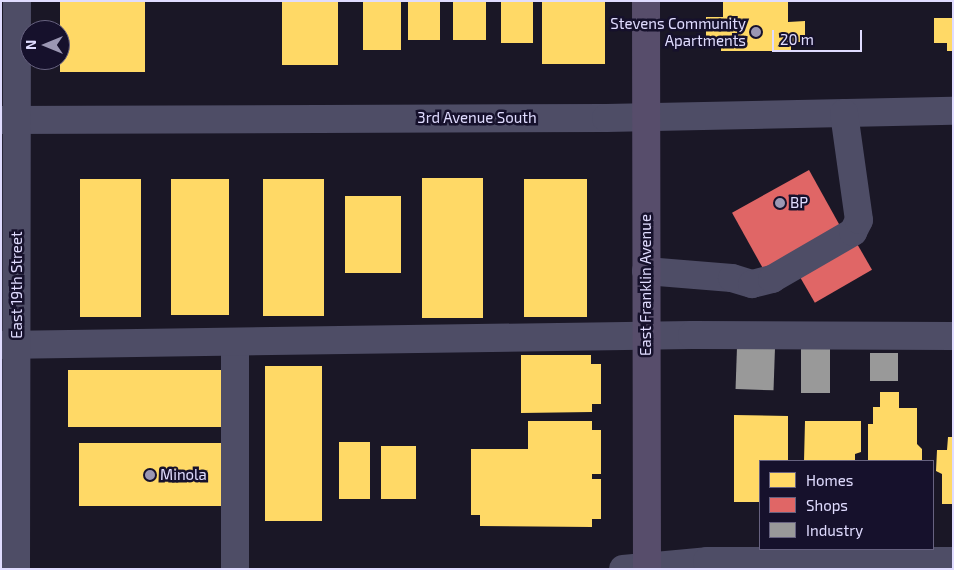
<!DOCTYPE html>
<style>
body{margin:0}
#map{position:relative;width:954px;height:570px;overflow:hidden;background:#1a1726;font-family:"Exo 2",sans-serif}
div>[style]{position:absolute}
.homes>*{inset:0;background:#ffd966;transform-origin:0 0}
.shops>*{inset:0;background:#e06666;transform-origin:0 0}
.industry>*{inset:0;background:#999;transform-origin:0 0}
.minor>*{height:28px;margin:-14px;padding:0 14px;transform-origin:14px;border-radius:14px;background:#4e4d66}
.major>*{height:28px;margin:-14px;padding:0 14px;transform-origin:14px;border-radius:14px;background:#574d6b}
.dots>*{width:14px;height:14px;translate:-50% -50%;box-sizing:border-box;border:2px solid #16112c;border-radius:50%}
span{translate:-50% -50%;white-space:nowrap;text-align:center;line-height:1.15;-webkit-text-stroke:5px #16112c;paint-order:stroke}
.poi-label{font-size:15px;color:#e0dcff}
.right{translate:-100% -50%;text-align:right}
.left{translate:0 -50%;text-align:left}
.street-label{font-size:15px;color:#e0dcff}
.frame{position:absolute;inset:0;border:2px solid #e0dcff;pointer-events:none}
.legend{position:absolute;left:759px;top:460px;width:175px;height:90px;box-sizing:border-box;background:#16112c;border:1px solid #676280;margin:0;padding:6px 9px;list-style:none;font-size:15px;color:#e0dcff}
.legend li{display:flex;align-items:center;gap:10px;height:25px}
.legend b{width:25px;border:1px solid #676280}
.north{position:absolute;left:20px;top:20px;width:50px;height:50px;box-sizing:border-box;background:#16112c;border:1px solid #676280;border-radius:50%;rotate:270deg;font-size:14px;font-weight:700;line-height:20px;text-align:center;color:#e0dcff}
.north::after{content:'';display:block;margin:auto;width:18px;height:22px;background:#9b97b3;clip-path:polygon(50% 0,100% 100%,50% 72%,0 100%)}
.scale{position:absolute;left:772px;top:30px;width:90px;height:22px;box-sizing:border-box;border:2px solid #e0dcff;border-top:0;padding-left:6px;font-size:15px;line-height:18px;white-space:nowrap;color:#e0dcff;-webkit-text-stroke:4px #16112c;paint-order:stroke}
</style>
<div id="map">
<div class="homes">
<i style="left:60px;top:1px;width:85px;height:71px"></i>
<i style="left:282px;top:1px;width:56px;height:64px"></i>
<i style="left:363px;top:1px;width:38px;height:49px"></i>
<i style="left:408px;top:1px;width:32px;height:39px"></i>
<i style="left:453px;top:1px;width:33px;height:39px"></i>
<i style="left:501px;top:1px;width:32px;height:42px"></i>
<i style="left:542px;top:1px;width:63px;height:63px"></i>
<i style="clip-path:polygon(723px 1px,788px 1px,788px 22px,805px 21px,805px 42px,791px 42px,791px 51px,721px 51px,721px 43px,706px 44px,706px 17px,723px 17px)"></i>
<i style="clip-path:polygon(934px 18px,953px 18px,953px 51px,947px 51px,947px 43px,934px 43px)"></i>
<i style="left:422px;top:178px;width:61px;height:140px"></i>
<i style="left:80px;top:179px;width:61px;height:138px"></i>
<i style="left:171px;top:179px;width:58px;height:136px"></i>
<i style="left:263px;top:179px;width:61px;height:137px"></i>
<i style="left:524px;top:179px;width:63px;height:138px"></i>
<i style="left:345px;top:196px;width:56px;height:77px"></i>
<i style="clip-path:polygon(521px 355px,591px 355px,591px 364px,601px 364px,601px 404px,592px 404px,592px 412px,521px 413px)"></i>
<i style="left:265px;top:366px;width:57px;height:155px"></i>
<i style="left:68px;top:370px;width:154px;height:57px"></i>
<i style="clip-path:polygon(880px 392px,899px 392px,899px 408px,917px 408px,917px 444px,922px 449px,922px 461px,868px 461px,868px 424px,873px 424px,873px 407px,880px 407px)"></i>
<i style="clip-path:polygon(734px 415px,788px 416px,788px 461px,760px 461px,760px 502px,734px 502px)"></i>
<i style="clip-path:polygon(528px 421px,592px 421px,592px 430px,601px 430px,601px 474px,592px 474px,592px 479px,601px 479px,601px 519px,592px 519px,592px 527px,480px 526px,480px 515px,471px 515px,471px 449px,528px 449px)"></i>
<i style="clip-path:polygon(805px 421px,861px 421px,861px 452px,855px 454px,855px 461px,804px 461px)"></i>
<i style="clip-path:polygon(948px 437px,953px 437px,953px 504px,942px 504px,942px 474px,936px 471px,937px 450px,947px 450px)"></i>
<i style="left:339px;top:442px;width:31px;height:57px"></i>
<i style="left:79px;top:443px;width:142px;height:63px"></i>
<i style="left:381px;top:446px;width:35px;height:53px"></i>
</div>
<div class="shops">
<i style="left:809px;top:170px;width:71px;height:88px;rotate:61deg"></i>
<i style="left:856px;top:242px;width:32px;height:66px;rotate:60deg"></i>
</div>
<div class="industry">
<i style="left:737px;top:347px;width:38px;height:42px;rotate:2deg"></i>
<i style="left:801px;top:349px;width:29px;height:44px"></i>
<i style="left:870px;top:353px;width:28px;height:28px"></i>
</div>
<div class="minor">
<i style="left:1px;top:120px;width:605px;rotate:-0.19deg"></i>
<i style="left:606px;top:118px;width:347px;rotate:-1.2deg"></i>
<i style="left:646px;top:271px;width:86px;rotate:4.7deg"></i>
<i style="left:732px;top:278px;width:21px;rotate:17deg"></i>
<i style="left:752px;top:284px;width:21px;rotate:-14deg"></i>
<i style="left:772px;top:279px;width:94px;rotate:-30.1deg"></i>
<i style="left:853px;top:232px;width:13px;rotate:-63deg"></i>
<i style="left:859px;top:220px;width:108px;rotate:-98deg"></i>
<i style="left:235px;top:343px;width:226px;rotate:90deg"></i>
<i style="left:1px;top:345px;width:691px;rotate:-0.83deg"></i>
<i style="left:692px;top:335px;width:261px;rotate:0.2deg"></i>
<i style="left:16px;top:569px;width:568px;rotate:-89.9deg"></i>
<i style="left:623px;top:569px;width:84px;rotate:-5.4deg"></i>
<i style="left:707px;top:561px;width:246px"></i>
</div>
<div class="major">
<i style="left:646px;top:1px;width:568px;rotate:89.9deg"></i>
</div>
<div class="dots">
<i style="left:756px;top:32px;background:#9b97b3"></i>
<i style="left:780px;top:203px;background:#9b97b3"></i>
<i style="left:150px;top:475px;background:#9b97b3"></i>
</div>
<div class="poi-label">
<span class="right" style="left:746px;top:32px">Stevens Community<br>Apartments</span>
<span class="left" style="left:790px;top:203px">BP</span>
<span class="left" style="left:160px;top:475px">Minola</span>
</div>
<div class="street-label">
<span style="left:477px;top:118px">3rd Avenue South</span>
<span style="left:17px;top:285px;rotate:-90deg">East 19th Street</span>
<span style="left:646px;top:285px;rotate:-90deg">East Franklin Avenue</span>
</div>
<div class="frame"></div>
<ul class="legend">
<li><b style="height:14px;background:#ffd966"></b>Homes</li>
<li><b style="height:14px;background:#e06666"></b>Shops</li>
<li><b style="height:14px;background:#999"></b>Industry</li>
</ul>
<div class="north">N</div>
<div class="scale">20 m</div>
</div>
